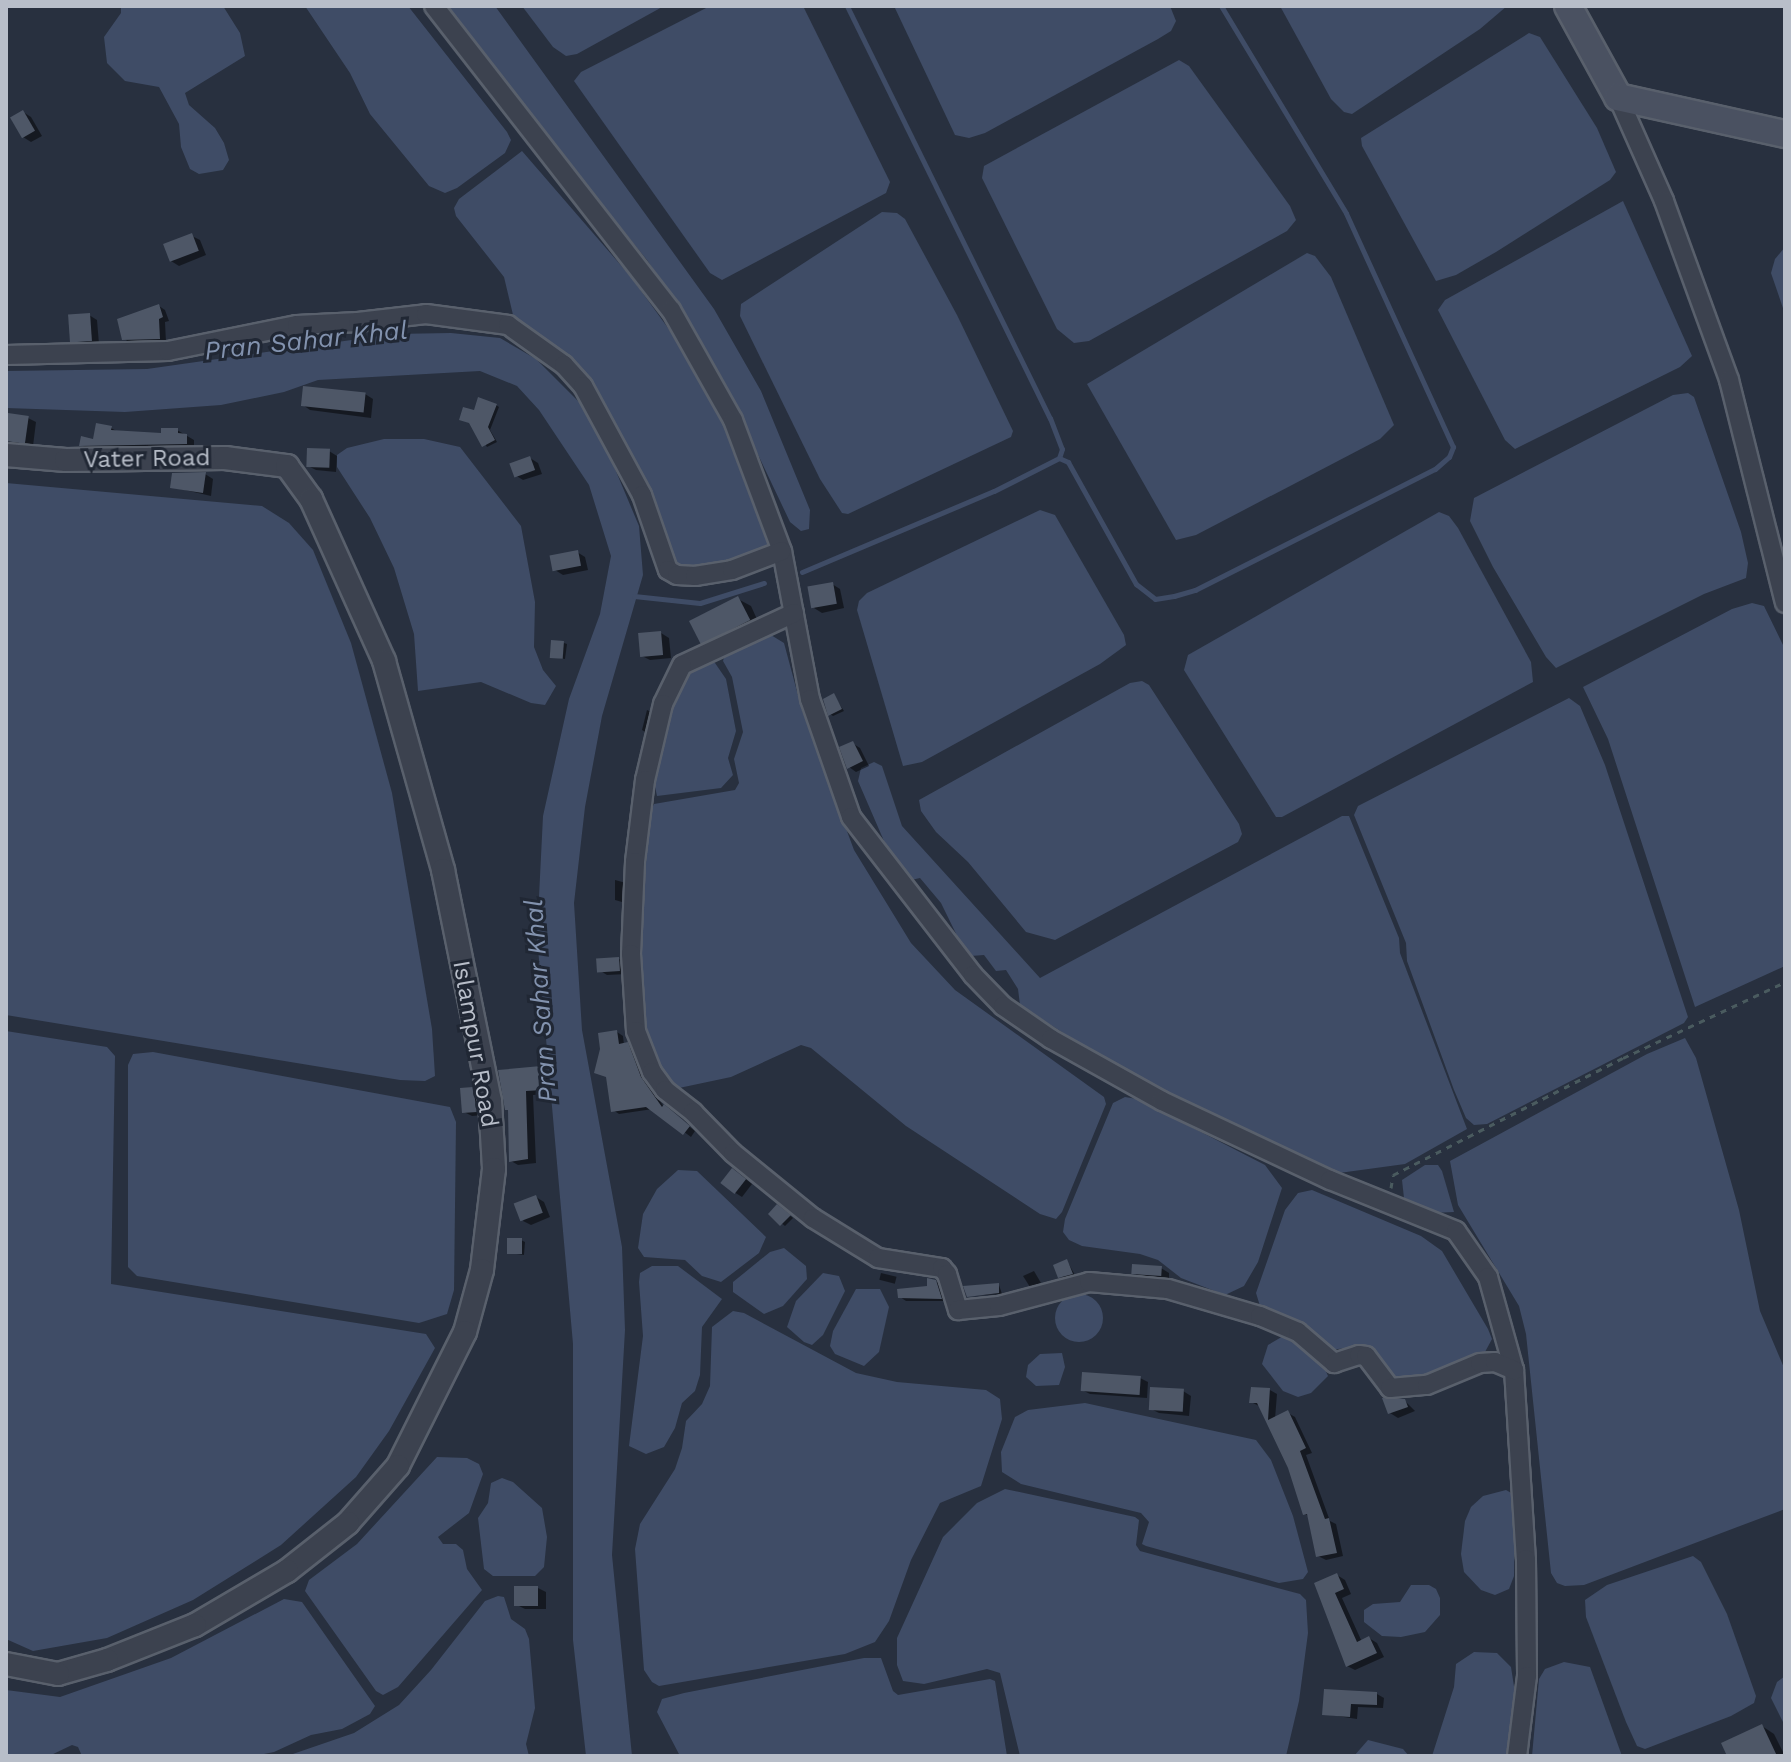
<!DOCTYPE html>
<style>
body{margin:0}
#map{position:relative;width:1791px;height:1762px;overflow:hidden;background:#28303f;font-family:"Work Sans",sans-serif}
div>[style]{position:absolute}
.water>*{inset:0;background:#3f4c66}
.round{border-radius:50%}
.shadow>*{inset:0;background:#0007;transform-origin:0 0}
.stream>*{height:5px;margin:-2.5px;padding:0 2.5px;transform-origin:2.5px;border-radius:2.5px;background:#3f4c66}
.building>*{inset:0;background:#4e5767;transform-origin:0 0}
.path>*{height:3px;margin-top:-1.5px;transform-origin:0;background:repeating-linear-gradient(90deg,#4a5b5f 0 6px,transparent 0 12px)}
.roads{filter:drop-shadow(2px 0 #59606c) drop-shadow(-2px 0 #59606c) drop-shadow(0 2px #59606c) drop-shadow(0 -2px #59606c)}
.minor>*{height:18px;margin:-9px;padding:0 9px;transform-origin:9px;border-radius:9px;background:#3c424f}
.tertiary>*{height:22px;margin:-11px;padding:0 11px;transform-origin:11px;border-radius:11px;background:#3c424f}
.secondary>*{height:26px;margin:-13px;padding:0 13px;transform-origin:13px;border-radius:13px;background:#4a5161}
span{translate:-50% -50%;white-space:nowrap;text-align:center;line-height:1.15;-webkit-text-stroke:6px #202734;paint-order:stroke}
.street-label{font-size:24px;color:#b8bec9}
.water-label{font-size:26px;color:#8292ae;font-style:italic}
.frame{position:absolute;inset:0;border:8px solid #b8bec9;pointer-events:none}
</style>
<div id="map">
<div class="water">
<i style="clip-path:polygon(121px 6px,223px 6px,240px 33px,245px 56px,185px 93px,189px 105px,215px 128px,224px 143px,229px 160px,223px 170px,199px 174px,190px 169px,181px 147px,179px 124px,159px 87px,125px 81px,107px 63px,104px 37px,121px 13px)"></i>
<i style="clip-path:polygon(305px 6px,408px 6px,507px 132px,511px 140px,505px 153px,457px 188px,445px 193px,429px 186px,370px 114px,350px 73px)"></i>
<i style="clip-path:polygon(440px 6px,495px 6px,714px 309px,761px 391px,810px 510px,809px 529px,801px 531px,790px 522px,726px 387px,684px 314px,647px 260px)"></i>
<i style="clip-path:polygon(522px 6px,664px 6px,577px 54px,566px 56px,553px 47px)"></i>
<i style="clip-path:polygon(710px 6px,803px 6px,890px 182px,886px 193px,722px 280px,710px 273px,574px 81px,581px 72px)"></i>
<i style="clip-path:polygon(894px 6px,1170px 6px,1176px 21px,1171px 31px,1158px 39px,985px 133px,969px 138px,955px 135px)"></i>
<i style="clip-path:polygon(1280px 6px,1507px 6px,1480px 29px,1352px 114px,1344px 112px,1331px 99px)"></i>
<i style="clip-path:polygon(1529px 33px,1540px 37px,1597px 128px,1616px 172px,1610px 180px,1496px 252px,1456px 275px,1436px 281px,1362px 146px,1361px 138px)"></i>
<i style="clip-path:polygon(1179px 60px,1189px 66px,1290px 206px,1296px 220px,1287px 231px,1089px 341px,1074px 343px,1057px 329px,982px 178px,984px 166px)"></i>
<i style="clip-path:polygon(522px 151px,631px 277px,697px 368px,752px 485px,770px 545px,761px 552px,720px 568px,674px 568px,593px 391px,561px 351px,514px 319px,504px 277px,456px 216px,454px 208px,459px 199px)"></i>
<i style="clip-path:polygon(1623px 201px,1692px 356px,1680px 367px,1515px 449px,1505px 440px,1438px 310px,1445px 300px)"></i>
<i style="clip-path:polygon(882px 212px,897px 213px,905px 219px,957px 315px,1013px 431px,1011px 437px,848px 514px,842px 513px,820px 479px,740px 316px,741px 304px)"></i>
<i style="clip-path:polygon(1785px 247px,1785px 314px,1771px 273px,1775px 259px)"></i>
<i style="clip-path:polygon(1307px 253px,1315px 256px,1331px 277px,1394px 425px,1380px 439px,1196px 535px,1176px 540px,1087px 384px)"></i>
<i style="clip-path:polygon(451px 333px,500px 338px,536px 359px,580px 403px,610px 457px,639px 526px,643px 575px,602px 716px,585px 807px,574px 903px,582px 1030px,622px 1247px,625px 1330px,612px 1555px,632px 1756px,586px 1756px,573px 1640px,573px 1344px,537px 937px,543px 816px,569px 699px,600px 614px,611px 556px,589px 485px,539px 410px,517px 386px,480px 371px,318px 380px,284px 392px,221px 405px,125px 412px,6px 408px,6px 371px,147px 369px,394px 334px)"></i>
<i style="clip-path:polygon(1688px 393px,1694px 397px,1741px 532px,1748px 563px,1746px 578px,1704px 594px,1556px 668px,1546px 657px,1493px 567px,1470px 521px,1474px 498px,1673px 395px)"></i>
<i style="clip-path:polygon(384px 439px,424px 439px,460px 447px,521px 526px,535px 602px,534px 647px,543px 670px,556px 686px,545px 705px,531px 703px,481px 682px,418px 691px,414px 634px,394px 568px,370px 518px,337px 467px,337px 455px,347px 448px)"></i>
<i style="clip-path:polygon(6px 483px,262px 506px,289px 523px,313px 550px,351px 643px,392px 793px,432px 1029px,435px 1076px,425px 1081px,400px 1080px,6px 1015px)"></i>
<i style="clip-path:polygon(1040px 510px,1055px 515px,1124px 635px,1126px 645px,1100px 664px,922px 762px,903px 766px,857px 610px,859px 601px,867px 593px)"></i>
<i style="clip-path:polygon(1439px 512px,1449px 516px,1458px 528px,1531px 662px,1533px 682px,1282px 817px,1276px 817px,1184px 670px,1188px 655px)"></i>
<i style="clip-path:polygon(1752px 603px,1764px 606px,1785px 649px,1785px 966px,1695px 1007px,1608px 739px,1583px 687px,1732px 609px)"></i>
<i style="clip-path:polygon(766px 632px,784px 643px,802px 710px,854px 850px,911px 943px,955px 990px,1104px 1097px,1106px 1104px,1062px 1212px,1056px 1219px,1040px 1214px,906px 1126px,811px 1048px,801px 1045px,731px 1077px,679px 1088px,670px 1084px,651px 1054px,639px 979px,649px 814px,654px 804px,735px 790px,739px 783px,734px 759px,743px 732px,732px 677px,723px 661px,725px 654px)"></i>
<i style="clip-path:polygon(706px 661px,715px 663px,726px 679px,736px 731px,728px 758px,733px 775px,721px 788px,657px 796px,654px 782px,670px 701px,682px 678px,694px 666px)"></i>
<i style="clip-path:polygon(1142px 681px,1149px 685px,1239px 824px,1242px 834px,1238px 842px,1055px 940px,1026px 932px,968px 862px,936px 832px,921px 811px,919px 800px,1130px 683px)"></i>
<i style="clip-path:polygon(1569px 698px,1580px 706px,1605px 765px,1688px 1017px,1684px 1023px,1487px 1124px,1474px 1125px,1466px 1118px,1454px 1090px,1407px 961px,1406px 943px,1354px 815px,1358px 806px)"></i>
<i style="clip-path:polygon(874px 762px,882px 766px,902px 826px,1040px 978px,1342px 816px,1349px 816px,1399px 938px,1400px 953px,1467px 1129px,1405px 1164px,1339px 1173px,1254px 1137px,1099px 1056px,1020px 1005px,1018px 989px,1006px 970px,996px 971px,984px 955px,971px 956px,965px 952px,941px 903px,920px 878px,911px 880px,884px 841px,858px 781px,861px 768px)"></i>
<i style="clip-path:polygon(6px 1031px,107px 1047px,115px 1056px,111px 1284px,426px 1334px,435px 1348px,389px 1431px,356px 1477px,281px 1545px,193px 1600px,107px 1638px,33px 1651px,6px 1639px)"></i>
<i style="clip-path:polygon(1685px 1038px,1696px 1058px,1739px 1210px,1760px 1311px,1785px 1370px,1785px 1509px,1584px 1585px,1565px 1586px,1557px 1583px,1551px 1573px,1526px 1334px,1519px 1306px,1458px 1205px,1450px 1161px,1647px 1054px)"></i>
<i style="clip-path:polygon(153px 1052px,450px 1107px,456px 1122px,454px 1290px,447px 1314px,419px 1323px,137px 1276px,128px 1267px,128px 1065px,133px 1054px)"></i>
<i style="clip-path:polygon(1125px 1097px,1137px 1099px,1265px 1165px,1282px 1188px,1258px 1262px,1244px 1286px,1225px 1295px,1181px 1278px,1158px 1260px,1140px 1254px,1082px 1246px,1069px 1240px,1063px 1232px,1065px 1219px,1113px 1103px)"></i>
<i style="clip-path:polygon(1425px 1165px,1438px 1165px,1442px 1171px,1454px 1212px,1432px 1213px,1409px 1205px,1404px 1198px,1402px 1180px)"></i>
<i style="clip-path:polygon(678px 1170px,697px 1171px,766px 1237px,759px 1253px,721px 1282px,702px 1276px,685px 1260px,644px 1257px,638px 1248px,643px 1214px,657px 1189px)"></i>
<i style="clip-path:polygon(1312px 1190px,1421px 1236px,1442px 1251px,1488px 1329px,1492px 1339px,1485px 1352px,1428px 1378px,1394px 1383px,1356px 1347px,1329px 1350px,1311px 1334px,1260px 1306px,1256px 1293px,1285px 1210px,1298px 1193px)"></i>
<i style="clip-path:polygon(784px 1248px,806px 1266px,807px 1279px,783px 1306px,764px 1314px,733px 1292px,733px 1282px,770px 1252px)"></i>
<i style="clip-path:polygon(652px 1266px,678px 1266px,722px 1299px,702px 1327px,700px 1375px,695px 1391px,682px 1403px,675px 1428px,664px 1447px,646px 1454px,629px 1446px,643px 1336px,639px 1282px,640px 1273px)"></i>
<i style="clip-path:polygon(823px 1273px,839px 1276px,845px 1291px,823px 1335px,812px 1345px,804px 1342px,787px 1327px,796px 1301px)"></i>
<i style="clip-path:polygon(856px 1289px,880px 1289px,889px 1307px,879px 1352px,864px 1366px,835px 1354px,830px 1346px,833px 1331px)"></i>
<i class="round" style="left:1055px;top:1294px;width:48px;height:48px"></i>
<i style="clip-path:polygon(733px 1311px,744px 1313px,856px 1373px,897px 1382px,986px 1390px,1000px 1399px,1002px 1419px,981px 1486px,940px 1503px,911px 1560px,889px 1621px,875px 1642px,845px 1654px,659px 1686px,652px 1682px,644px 1670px,635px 1549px,640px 1524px,675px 1469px,682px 1448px,686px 1421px,702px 1404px,710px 1386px,712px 1327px)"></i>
<i style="clip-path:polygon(1285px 1335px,1294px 1336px,1325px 1369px,1328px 1376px,1311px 1393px,1298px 1397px,1283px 1391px,1262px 1364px,1268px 1345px)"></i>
<i style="clip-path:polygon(1062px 1353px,1065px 1367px,1059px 1385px,1036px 1386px,1026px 1377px,1028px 1365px,1040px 1354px)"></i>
<i style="clip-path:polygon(1085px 1403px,1256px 1440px,1271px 1460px,1293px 1516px,1308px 1572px,1303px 1579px,1279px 1583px,1146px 1546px,1142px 1544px,1149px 1522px,1141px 1513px,1021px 1484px,1002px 1472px,1001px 1452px,1015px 1417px,1028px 1410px)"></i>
<i style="clip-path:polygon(437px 1457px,467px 1458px,479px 1464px,483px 1474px,469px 1513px,438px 1537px,443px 1544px,456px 1544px,463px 1550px,467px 1569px,482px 1590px,398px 1687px,383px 1695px,376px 1691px,305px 1591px,309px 1580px,357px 1544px)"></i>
<i style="clip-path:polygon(502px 1478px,513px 1482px,542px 1508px,547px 1537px,544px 1567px,535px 1576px,493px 1576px,484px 1569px,478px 1518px,488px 1503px,491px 1483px)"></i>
<i style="clip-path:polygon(1005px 1489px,1135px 1517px,1139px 1520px,1136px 1545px,1140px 1551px,1300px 1594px,1306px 1600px,1308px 1633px,1299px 1701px,1286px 1756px,1020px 1756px,1000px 1673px,987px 1669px,924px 1684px,903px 1681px,897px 1665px,897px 1638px,943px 1537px,977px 1503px)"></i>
<i style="clip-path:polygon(1506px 1490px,1513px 1494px,1515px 1505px,1514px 1576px,1509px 1589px,1495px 1595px,1481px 1590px,1464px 1572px,1461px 1554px,1465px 1521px,1471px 1507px,1483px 1496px)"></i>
<i style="clip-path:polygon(1693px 1556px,1701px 1562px,1727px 1614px,1756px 1696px,1754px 1703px,1731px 1716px,1645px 1749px,1637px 1746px,1626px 1722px,1586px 1617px,1585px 1600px,1607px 1585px)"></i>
<i style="clip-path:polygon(1411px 1585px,1429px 1585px,1436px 1589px,1440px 1598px,1440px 1615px,1425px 1632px,1401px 1637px,1382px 1636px,1364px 1622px,1364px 1610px,1373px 1604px,1400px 1602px)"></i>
<i style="clip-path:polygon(498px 1596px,504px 1597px,511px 1619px,525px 1629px,529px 1639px,535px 1708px,526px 1744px,529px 1756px,287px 1756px,354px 1733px,399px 1705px,431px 1670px,485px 1601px)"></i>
<i style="clip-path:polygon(284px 1599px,302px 1602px,375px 1706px,370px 1714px,342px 1729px,311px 1735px,274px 1752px,254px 1756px,82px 1756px,78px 1747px,72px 1745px,49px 1756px,6px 1756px,6px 1690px,60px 1697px,171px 1658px)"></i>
<i style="clip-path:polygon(1474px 1652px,1497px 1653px,1511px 1667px,1515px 1693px,1506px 1756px,1432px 1756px,1454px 1687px,1456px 1664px)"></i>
<i style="clip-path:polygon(864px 1658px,881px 1658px,893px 1691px,898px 1695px,990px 1679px,995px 1681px,1007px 1756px,680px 1756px,657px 1712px,662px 1699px,684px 1693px)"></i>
<i style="clip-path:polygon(1564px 1662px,1590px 1667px,1622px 1756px,1532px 1756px,1539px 1679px,1545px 1669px)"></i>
<i style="clip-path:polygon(1785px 1676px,1785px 1726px,1771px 1698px,1777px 1682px)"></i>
<i style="clip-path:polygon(1368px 1740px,1403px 1749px,1409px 1756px,1354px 1756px)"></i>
</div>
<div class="shadow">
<i style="clip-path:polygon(23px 112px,31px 117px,42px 136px,31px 142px,23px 137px)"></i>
<i style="clip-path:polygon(192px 236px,200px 240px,206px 255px,179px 266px,171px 261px)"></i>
<i style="clip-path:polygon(159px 306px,165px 310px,169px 321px,165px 322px,166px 342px,131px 343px,124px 339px)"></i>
<i style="clip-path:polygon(89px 315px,97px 320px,99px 344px,80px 345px,72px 340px)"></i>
<i style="clip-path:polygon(365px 394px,373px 399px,371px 418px,310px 410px,303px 405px)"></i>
<i style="clip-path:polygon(496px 405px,499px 407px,490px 430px,497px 442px,487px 447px,471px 423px,475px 413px)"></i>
<i style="clip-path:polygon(28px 418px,36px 422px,33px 446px,14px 445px,7px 440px)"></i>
<i style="clip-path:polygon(111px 428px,120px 433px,163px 435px,177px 430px,194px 440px,194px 447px,88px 449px,81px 445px,95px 441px)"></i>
<i style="clip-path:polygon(329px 451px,337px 456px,336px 472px,316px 470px,308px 466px)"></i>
<i style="clip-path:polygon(530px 458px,538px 463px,542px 474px,523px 480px,515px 475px)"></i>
<i style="clip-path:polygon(205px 474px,213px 479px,211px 496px,172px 487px)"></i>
<i style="clip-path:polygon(577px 552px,585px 557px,588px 570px,563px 575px,555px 570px)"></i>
<i style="clip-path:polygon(832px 584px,840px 589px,844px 608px,822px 613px,814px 608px)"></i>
<i style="clip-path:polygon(738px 599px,751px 606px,761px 628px,715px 649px,702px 642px)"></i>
<i style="clip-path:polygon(661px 633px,669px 638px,671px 658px,650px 660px,642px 656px)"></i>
<i style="clip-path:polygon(564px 643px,567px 644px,565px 659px,552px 657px)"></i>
<i style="clip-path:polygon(834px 696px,844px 711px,833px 716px,830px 714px)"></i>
<i style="clip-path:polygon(647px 710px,657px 715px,650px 735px,642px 730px)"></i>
<i style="clip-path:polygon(852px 743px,860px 748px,869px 766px,856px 772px,849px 767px)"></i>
<i style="clip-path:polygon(615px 880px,630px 884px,629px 904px,615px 900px)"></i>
<i style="clip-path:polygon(619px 959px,627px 963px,627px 974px,607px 975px,599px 970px)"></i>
<i style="clip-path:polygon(617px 1032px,623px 1036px,624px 1045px,634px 1048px,647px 1082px,664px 1107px,695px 1131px,691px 1137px,653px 1109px,619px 1114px,613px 1110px)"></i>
<i style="clip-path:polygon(541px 1068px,549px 1073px,550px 1094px,533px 1095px,536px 1163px,518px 1165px,511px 1161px,510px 1111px)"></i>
<i style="clip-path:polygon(472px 1089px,480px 1094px,484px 1115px,472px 1116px,464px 1112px)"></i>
<i style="clip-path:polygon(741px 1175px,752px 1184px,742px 1197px,734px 1192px)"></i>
<i style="clip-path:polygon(536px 1197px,544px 1202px,550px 1217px,531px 1225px,523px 1221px)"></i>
<i style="clip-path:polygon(781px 1209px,793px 1218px,785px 1226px,770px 1214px)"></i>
<i style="clip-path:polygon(521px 1240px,525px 1242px,524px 1255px,509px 1253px)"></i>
<i style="clip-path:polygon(1067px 1261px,1075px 1275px,1063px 1278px,1060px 1276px)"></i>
<i style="clip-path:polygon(1161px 1268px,1169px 1273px,1169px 1280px,1141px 1277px,1133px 1273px)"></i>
<i style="clip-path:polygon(1034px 1271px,1041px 1283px,1030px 1287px,1023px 1276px)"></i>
<i style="left:881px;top:1273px;width:16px;height:7px;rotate:14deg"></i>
<i style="clip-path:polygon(935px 1281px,942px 1285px,947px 1301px,906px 1301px,900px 1297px,929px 1288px)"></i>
<i style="clip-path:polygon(999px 1285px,1002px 1294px,968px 1296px)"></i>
<i style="clip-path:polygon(1140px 1378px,1148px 1382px,1147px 1398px,1090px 1394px,1082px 1390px)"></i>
<i style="clip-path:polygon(1270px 1390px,1277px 1394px,1275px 1419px,1288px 1413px,1295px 1417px,1312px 1453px,1306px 1455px,1330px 1521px,1336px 1524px,1343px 1556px,1326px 1560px,1318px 1556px,1310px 1517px,1305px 1514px,1290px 1467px,1259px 1406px,1251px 1402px)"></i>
<i style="clip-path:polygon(1183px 1391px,1191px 1396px,1189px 1416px,1159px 1413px,1151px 1409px)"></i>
<i style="clip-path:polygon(1405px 1401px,1415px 1411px,1398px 1418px,1390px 1413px)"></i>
<i style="clip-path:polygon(1337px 1575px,1345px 1580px,1351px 1594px,1342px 1598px,1362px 1642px,1369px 1638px,1377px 1643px,1384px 1657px,1355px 1670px,1347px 1666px,1317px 1584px)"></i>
<i style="clip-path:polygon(538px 1588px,546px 1592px,546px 1609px,525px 1609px,517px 1605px)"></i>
<i style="clip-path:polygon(1377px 1694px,1384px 1698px,1383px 1708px,1358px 1707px,1357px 1719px,1324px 1714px)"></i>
<i style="clip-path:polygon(1762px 1726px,1774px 1734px,1785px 1756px,1730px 1756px)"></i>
</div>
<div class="stream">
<i style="left:847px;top:6px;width:459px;rotate:63.8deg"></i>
<i style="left:1050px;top:418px;width:33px;rotate:69deg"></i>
<i style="left:1062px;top:449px;width:9px;rotate:108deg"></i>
<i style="left:802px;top:572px;width:208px;rotate:-22.9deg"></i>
<i style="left:994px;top:491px;width:73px;rotate:-26.9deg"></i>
<i style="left:1059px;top:458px;width:10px;rotate:24deg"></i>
<i style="left:1068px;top:462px;width:140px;rotate:60.9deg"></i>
<i style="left:1136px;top:584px;width:24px;rotate:38deg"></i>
<i style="left:1155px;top:599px;width:19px;rotate:-9deg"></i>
<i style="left:1174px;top:596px;width:22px;rotate:-16deg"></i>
<i style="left:1195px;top:590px;width:269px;rotate:-26.8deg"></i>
<i style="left:1435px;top:469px;width:18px;rotate:-41deg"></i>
<i style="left:1449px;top:457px;width:11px;rotate:-68deg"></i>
<i style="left:1453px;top:447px;width:257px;rotate:-114.6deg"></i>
<i style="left:1346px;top:213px;width:242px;rotate:-121.1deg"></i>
<i style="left:634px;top:596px;width:66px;rotate:6.1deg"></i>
<i style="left:700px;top:603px;width:67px;rotate:-17.4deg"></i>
</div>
<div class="building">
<i style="left:23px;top:110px;width:24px;height:15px;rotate:60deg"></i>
<i style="left:192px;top:233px;width:19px;height:31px;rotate:69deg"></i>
<i style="clip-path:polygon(159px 304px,163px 317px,159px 319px,160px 339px,122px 340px,117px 319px)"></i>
<i style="left:90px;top:313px;width:28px;height:22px;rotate:86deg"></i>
<i style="left:303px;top:386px;width:63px;height:20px;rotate:6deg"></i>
<i style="clip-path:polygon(478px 397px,497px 404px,488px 427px,495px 440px,482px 447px,469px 423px,459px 420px,463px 407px,474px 410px)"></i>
<i style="left:8px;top:413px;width:21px;height:28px;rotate:8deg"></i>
<i style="clip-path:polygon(96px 423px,112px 426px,111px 430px,161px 433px,161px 428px,178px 428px,178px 433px,187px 434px,187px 444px,79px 446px,81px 436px,93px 439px)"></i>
<i style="left:307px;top:448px;width:23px;height:19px;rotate:2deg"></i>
<i style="left:530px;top:456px;width:15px;height:22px;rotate:70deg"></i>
<i style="clip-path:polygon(206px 472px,203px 493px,170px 488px,172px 473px)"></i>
<i style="left:578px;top:550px;width:16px;height:29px;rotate:79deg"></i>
<i style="left:833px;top:582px;width:22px;height:26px;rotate:80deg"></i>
<i style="left:738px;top:596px;width:27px;height:55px;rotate:63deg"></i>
<i style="left:661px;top:631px;width:24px;height:23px;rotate:85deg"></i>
<i style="left:551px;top:640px;width:13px;height:18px;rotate:4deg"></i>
<i style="clip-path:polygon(834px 693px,842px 709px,828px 716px,823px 699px)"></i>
<i style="clip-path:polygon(853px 741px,863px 761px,847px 769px,839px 747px)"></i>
<i style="left:619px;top:957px;width:14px;height:23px;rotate:86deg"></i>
<i style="clip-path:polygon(617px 1030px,619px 1044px,628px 1042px,641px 1077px,662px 1107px,664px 1104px,690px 1126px,683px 1135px,646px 1107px,611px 1112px,606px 1077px,594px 1073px,600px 1049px,598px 1033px)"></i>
<i style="clip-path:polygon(541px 1066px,543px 1090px,526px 1091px,528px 1159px,509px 1162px,508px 1110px,505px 1110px,498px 1070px)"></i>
<i style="clip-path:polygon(473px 1087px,477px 1112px,462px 1113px,460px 1088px)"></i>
<i style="left:732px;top:1168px;width:18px;height:19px;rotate:38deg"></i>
<i style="left:536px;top:1195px;width:19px;height:24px;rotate:69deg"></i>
<i style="clip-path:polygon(777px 1204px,791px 1215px,780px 1226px,768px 1214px)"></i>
<i style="left:507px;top:1238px;width:15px;height:16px"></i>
<i style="clip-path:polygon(1067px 1259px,1073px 1274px,1058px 1278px,1053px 1265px)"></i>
<i style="left:1132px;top:1264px;width:30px;height:10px;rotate:4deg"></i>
<i style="clip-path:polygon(927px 1278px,936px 1280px,942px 1299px,898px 1298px,897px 1289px,927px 1286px)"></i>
<i style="clip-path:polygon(999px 1283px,999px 1293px,967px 1297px,963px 1286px)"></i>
<i style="left:1082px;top:1372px;width:59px;height:19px;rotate:4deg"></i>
<i style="left:1150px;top:1387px;width:34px;height:23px;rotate:3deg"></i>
<i style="clip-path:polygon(1251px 1387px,1270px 1388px,1268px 1420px,1288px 1410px,1306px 1448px,1300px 1451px,1325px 1519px,1329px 1518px,1337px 1553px,1316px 1557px,1307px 1514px,1303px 1515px,1288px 1468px,1257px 1403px,1249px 1403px)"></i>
<i style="clip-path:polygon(1382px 1398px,1405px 1399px,1408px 1407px,1388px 1414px)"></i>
<i style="clip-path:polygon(1337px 1573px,1344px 1589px,1335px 1593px,1357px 1642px,1369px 1636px,1377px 1653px,1346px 1667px,1314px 1583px)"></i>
<i style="left:514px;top:1586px;width:24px;height:20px"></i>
<i style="clip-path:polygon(1324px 1689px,1377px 1692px,1377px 1705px,1351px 1704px,1350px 1717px,1322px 1715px)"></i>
<i style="clip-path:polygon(1762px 1724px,1777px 1756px,1727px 1756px,1721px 1743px)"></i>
</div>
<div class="path">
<i style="left:1391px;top:1188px;width:13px;rotate:-81deg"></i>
<i style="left:1393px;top:1175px;width:258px;rotate:-27deg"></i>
<i style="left:1623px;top:1058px;width:179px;rotate:-25.1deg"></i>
</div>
<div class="roads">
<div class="minor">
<i style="left:434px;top:6px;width:385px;rotate:52.1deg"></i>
<i style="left:671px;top:310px;width:126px;rotate:60.6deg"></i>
<i style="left:733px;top:420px;width:140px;rotate:69.5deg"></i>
<i style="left:782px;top:551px;width:151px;rotate:79.3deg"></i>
<i style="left:810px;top:699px;width:125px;rotate:70.8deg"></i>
<i style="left:851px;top:817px;width:200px;rotate:52.3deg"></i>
<i style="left:973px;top:975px;width:43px;rotate:45.9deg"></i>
<i style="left:1003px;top:1006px;width:58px;rotate:34.5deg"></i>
<i style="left:1051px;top:1039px;width:127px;rotate:29.2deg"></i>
<i style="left:1162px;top:1101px;width:186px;rotate:25.2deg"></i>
<i style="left:1330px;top:1180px;width:136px;rotate:22deg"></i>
<i style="left:1456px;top:1231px;width:56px;rotate:55.2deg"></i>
<i style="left:1488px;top:1277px;width:97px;rotate:74.4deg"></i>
<i style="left:1514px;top:1370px;width:189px;rotate:86.4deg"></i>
<i style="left:1526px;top:1559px;width:117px;rotate:89.5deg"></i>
<i style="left:1527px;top:1676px;width:81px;rotate:97.1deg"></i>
<i style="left:1618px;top:97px;width:114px;rotate:66.1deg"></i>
<i style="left:1664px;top:201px;width:190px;rotate:70deg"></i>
<i style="left:1729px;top:380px;width:230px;rotate:75.9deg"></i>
<i style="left:6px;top:355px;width:162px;rotate:-1.4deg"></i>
<i style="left:168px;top:351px;width:132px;rotate:-11.4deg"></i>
<i style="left:297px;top:325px;width:61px;rotate:-2.8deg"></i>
<i style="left:358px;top:322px;width:68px;rotate:-6.7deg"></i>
<i style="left:426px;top:314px;width:83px;rotate:7.6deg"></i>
<i style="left:508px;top:325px;width:69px;rotate:35.5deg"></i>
<i style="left:564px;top:365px;width:28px;rotate:48deg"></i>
<i style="left:583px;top:386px;width:124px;rotate:61.6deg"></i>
<i style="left:642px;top:495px;width:79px;rotate:70.9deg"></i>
<i style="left:668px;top:570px;width:10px;rotate:29deg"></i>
<i style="left:677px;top:575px;width:18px;rotate:3deg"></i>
<i style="left:695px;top:576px;width:37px;rotate:-9deg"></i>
<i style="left:732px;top:570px;width:53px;rotate:-20.8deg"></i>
<i style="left:794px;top:613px;width:123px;rotate:155.1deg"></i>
<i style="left:682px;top:665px;width:43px;rotate:116deg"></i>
<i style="left:663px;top:704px;width:78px;rotate:103.3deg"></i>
<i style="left:645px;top:780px;width:83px;rotate:97deg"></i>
<i style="left:635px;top:862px;width:92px;rotate:92.5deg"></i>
<i style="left:631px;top:954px;width:77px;rotate:86.3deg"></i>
<i style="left:636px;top:1031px;width:44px;rotate:68.7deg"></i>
<i style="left:652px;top:1072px;width:22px;rotate:54deg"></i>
<i style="left:665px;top:1090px;width:36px;rotate:38deg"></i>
<i style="left:693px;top:1112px;width:57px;rotate:45.7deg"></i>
<i style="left:733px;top:1153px;width:103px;rotate:39.1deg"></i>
<i style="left:813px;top:1218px;width:76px;rotate:31.6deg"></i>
<i style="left:878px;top:1258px;width:65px;rotate:8.9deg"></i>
<i style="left:942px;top:1268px;width:8px;rotate:50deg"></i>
<i style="left:947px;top:1274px;width:38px;rotate:73deg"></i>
<i style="left:958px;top:1310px;width:41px;rotate:-5.6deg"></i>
<i style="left:999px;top:1306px;width:93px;rotate:-14.9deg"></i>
<i style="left:1089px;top:1282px;width:79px;rotate:5.1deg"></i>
<i style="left:1168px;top:1289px;width:96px;rotate:16.4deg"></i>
<i style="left:1260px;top:1316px;width:41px;rotate:22.8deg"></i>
<i style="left:1298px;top:1332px;width:48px;rotate:40.7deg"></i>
<i style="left:1334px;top:1363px;width:26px;rotate:-18deg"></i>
<i style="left:1359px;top:1355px;width:7px;rotate:8deg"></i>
<i style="left:1366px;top:1356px;width:40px;rotate:53deg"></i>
<i style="left:1390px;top:1388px;width:37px;rotate:-5deg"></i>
<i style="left:1427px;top:1385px;width:57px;rotate:-22.5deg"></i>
<i style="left:1480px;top:1363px;width:15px;rotate:-4deg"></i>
<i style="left:1495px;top:1362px;width:21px;rotate:23deg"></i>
</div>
<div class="tertiary">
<i style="left:6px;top:455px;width:60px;rotate:4.8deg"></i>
<i style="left:66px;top:460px;width:159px;rotate:-0.7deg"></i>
<i style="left:225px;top:458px;width:63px;rotate:7.4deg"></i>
<i style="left:287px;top:466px;width:41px;rotate:54deg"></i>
<i style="left:311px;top:499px;width:178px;rotate:65.7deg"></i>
<i style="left:384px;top:661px;width:217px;rotate:74.2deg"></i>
<i style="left:443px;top:870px;width:236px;rotate:78.5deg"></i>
<i style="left:490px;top:1101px;width:68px;rotate:86.6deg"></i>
<i style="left:494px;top:1169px;width:102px;rotate:96.8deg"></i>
<i style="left:482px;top:1270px;width:64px;rotate:105.3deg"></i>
<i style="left:465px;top:1332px;width:150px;rotate:116.6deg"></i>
<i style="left:398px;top:1466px;width:76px;rotate:131.3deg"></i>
<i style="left:348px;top:1523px;width:78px;rotate:141.8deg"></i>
<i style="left:287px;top:1571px;width:107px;rotate:149.6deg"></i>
<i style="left:195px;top:1625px;width:95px;rotate:158.3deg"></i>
<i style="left:107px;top:1660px;width:51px;rotate:164.1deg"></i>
<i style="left:58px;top:1674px;width:53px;rotate:-169.1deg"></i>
</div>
<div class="secondary">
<i style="left:1568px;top:6px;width:104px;rotate:61.2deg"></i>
<i style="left:1618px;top:97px;width:171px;rotate:12.5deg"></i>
</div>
</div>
<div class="street-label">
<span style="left:147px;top:459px;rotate:-1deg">Vater Road</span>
<span style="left:475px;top:1044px;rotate:80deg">Islampur Road</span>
</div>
<div class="water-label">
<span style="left:306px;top:341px;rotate:-6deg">Pran Sahar Khal</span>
<span style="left:541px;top:1001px;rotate:-94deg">Pran Sahar Khal</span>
</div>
<div class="frame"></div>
</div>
